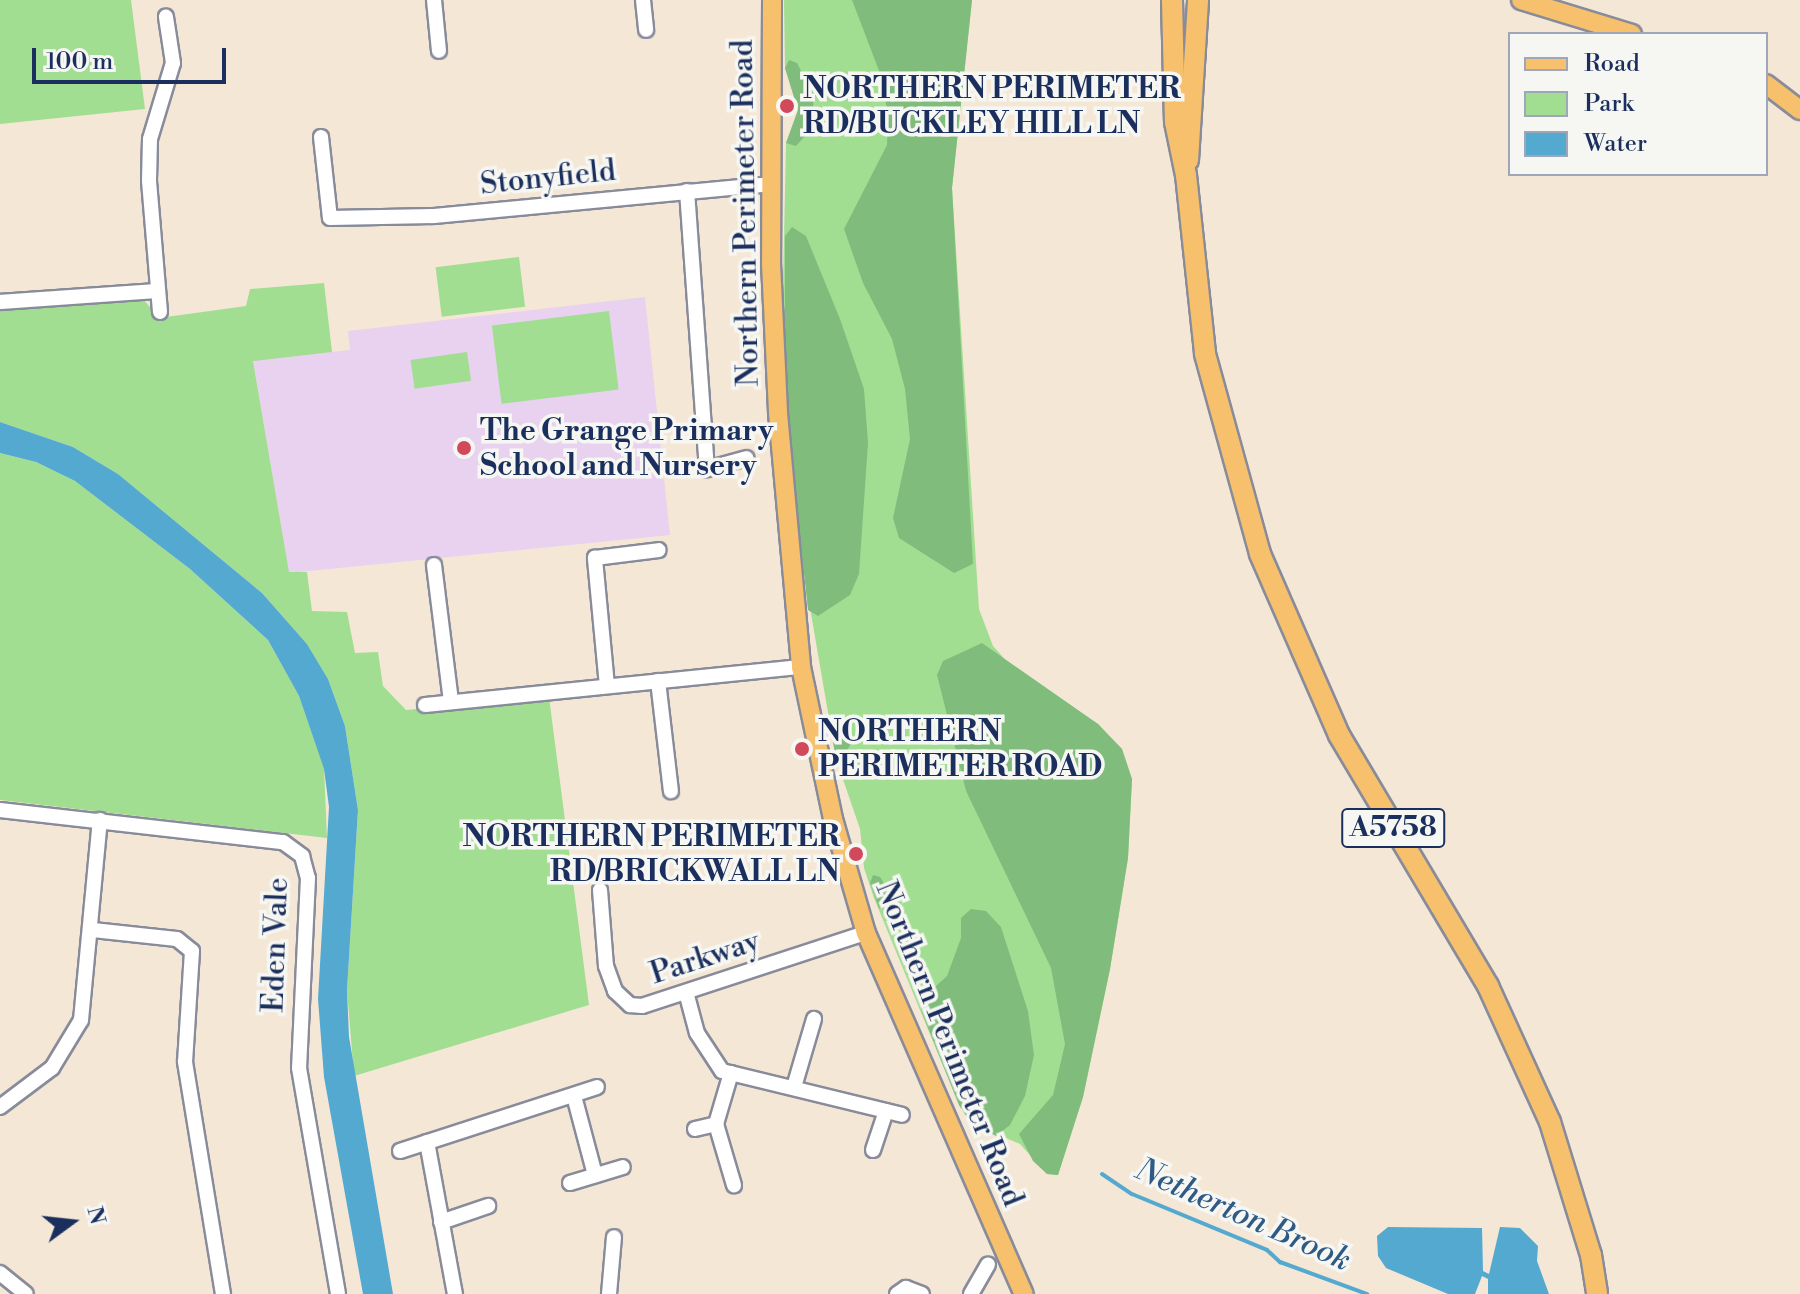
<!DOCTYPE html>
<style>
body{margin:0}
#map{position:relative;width:1800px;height:1294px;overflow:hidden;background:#f5e7d6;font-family:"Libre Bodoni",serif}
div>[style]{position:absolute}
.built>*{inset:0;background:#e8d2ef}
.green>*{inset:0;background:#a1de92;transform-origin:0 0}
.forest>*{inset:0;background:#80bd7c}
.water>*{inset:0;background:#54a9d0}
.stream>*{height:4px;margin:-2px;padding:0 2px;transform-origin:2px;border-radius:2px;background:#54a9d0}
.roads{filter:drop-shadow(2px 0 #888b9a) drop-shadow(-2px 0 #888b9a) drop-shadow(0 2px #888b9a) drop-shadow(0 -2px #888b9a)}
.minor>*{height:14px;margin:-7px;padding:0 7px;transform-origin:7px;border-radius:7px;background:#fff}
.major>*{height:18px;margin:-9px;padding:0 9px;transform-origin:9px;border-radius:9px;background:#f7c06c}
.highway>*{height:20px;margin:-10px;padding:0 10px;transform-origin:10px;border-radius:10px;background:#f7c06c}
.dots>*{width:22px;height:22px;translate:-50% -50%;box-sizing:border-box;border:4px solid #f6f6f2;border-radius:50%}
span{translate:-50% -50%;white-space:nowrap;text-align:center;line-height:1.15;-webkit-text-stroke:7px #f6f6f2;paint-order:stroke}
.shield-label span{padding:2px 6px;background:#f6f6f2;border:2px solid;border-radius:6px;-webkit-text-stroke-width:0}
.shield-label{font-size:28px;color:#1b2f5e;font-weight:700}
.poi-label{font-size:30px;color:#1b2f5e;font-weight:700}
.left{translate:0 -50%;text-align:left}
.right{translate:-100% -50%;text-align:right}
.street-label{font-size:30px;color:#1b2f5e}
.water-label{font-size:32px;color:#2f5a86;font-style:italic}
.legend{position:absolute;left:1508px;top:32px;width:260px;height:144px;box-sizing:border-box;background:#f6f6f2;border:2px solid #9ea6b7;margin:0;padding:10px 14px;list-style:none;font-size:24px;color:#1b2f5e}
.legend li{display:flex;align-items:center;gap:16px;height:40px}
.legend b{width:40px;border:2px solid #9ea6b7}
.north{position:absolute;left:32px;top:1182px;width:80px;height:80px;-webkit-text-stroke:6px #f6f6f2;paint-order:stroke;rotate:75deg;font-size:22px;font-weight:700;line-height:32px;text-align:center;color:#1b2f5e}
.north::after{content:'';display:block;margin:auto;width:28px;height:36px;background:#1b2f5e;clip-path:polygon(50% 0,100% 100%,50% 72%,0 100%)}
.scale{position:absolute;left:32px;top:48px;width:194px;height:36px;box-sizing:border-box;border:4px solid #1b2f5e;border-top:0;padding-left:10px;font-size:24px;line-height:28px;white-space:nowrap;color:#1b2f5e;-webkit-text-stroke:6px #f6f6f2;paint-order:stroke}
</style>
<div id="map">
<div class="built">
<i style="clip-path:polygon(645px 297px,670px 535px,289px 573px,253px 360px,350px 350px,348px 331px)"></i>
</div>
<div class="green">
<i style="clip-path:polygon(0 0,131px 0,145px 109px,0 124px)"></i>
<i style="clip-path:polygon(784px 0,972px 0,952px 188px,979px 609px,993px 646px,1010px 665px,1098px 724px,1122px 749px,1132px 779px,1128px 858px,1110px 969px,1083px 1097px,1058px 1175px,1047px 1174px,1020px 1144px,971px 1123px,959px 1105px,874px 898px,864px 868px,860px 829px,836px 759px,793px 509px,783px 287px,786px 143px,798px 110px,785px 68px)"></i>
<i style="left:519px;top:257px;width:50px;height:84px;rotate:83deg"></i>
<i style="clip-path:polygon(324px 283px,332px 352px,253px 361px,289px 572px,307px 572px,312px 611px,347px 612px,355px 653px,378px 652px,383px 686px,406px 710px,549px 697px,589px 1005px,354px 1076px,347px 990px,358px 810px,345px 726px,328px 679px,307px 644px,262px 593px,118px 474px,73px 447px,0 422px,0 307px,144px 300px,159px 318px,246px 306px,250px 289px)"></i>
<i style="left:609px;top:311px;width:79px;height:118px;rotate:83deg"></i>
<i style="left:467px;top:352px;width:29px;height:57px;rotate:82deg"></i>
<i style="clip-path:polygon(0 453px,36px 462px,75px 481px,190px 569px,268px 640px,299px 696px,324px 768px,327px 838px,0 800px)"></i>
</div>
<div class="forest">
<i style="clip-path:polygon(852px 0,972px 0,952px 188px,973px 564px,954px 573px,899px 538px,893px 518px,910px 439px,905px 389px,892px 339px,863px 283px,844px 229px,887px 145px,888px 115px,881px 76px)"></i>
<i style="clip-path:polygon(789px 60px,797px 63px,813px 94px,814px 126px,796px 146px,786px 143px,798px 110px,785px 68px)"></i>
<i style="clip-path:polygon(792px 227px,806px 236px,840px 319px,864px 389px,868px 443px,859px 574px,850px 595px,818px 616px,808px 610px,785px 398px,785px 236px)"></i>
<i style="clip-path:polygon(982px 643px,1098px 724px,1122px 749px,1132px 779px,1128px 858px,1110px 969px,1083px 1097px,1058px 1175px,1047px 1174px,1033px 1161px,1019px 1134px,1053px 1095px,1065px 1044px,1051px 968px,966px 791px,937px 675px,943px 661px)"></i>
<i style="clip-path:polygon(836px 718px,852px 741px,843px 759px,836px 759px,830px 723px)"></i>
<i style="clip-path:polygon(873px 875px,880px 877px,887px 888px,891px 910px,879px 908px,870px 883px)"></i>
<i style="clip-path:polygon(971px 909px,986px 911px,1001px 927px,1028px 1011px,1034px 1055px,1025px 1096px,1010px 1125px,996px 1136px,971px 1123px,959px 1105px,921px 1010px,925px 996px,947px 976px,961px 938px,961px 918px)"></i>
</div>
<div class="water">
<i style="clip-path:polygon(0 422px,73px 447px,118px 474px,262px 593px,307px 644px,328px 679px,345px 726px,358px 810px,347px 990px,349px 1037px,393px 1294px,363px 1294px,324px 1077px,318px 999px,329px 807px,324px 769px,299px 696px,268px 640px,190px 569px,75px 481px,36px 462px,0 453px)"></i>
<i style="clip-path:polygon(1388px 1227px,1482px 1228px,1483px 1271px,1489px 1274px,1500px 1227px,1520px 1228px,1538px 1246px,1537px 1261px,1549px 1294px,1488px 1294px,1488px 1279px,1482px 1276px,1475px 1294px,1448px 1294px,1386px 1268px,1378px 1256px,1377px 1236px)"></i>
</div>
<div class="stream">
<i style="left:1102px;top:1174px;width:36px;rotate:34deg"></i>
<i style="left:1132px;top:1194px;width:146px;rotate:22.5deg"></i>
<i style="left:1267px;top:1250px;width:18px;rotate:43deg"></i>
<i style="left:1280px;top:1262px;width:93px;rotate:20.2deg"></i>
</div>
<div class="roads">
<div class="minor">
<i style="left:434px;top:0;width:51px;rotate:84.4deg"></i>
<i style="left:643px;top:0;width:30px;rotate:84deg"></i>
<i style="left:321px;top:137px;width:81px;rotate:83.7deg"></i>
<i style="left:330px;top:218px;width:103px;rotate:-1.1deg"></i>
<i style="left:433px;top:216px;width:339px;rotate:-5.4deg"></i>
<i style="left:687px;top:191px;width:279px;rotate:85.9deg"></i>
<i style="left:707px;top:469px;width:41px;rotate:-15.4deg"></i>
<i style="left:0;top:302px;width:157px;rotate:-4deg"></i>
<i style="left:160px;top:312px;width:132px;rotate:-94.8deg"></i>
<i style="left:149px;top:180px;width:41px;rotate:-88.6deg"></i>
<i style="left:150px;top:139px;width:79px;rotate:-73.2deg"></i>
<i style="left:173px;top:63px;width:47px;rotate:-98.7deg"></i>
<i style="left:434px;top:565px;width:138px;rotate:82.9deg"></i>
<i style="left:658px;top:681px;width:111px;rotate:83.3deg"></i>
<i style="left:607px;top:686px;width:129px;rotate:-95.4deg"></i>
<i style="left:595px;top:558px;width:64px;rotate:-7.1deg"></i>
<i style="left:425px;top:705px;width:378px;rotate:-5.8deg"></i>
<i style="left:0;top:810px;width:285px;rotate:6.5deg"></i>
<i style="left:283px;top:842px;width:24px;rotate:36deg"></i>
<i style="left:302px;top:856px;width:23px;rotate:75deg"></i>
<i style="left:308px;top:878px;width:190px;rotate:92.7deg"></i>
<i style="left:299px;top:1068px;width:229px;rotate:80.2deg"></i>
<i style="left:600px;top:890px;width:76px;rotate:85.5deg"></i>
<i style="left:606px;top:966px;width:27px;rotate:70deg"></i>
<i style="left:615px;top:991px;width:21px;rotate:43deg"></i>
<i style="left:630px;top:1005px;width:12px;rotate:5deg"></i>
<i style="left:642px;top:1006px;width:236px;rotate:-18.1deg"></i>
<i style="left:93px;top:930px;width:84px;rotate:6.1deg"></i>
<i style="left:177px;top:939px;width:19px;rotate:39deg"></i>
<i style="left:192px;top:951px;width:111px;rotate:93.6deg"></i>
<i style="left:185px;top:1062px;width:235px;rotate:80.7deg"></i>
<i style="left:686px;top:992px;width:42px;rotate:75deg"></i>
<i style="left:697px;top:1033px;width:45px;rotate:56.7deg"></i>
<i style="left:722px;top:1071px;width:185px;rotate:13.7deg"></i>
<i style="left:731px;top:1073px;width:53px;rotate:106.4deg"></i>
<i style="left:716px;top:1124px;width:64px;rotate:73.6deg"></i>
<i style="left:794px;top:1087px;width:71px;rotate:-73.6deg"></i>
<i style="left:574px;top:1096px;width:82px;rotate:75.1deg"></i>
<i style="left:0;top:1107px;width:65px;rotate:-36.9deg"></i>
<i style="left:52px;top:1068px;width:56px;rotate:-58.9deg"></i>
<i style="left:81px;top:1020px;width:201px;rotate:-84.6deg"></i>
<i style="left:695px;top:1129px;width:22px;rotate:-13deg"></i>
<i style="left:427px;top:1142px;width:155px;rotate:79.6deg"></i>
<i style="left:873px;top:1150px;width:41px;rotate:-71.6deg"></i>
<i style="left:400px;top:1151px;width:207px;rotate:-18deg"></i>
<i style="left:570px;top:1183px;width:55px;rotate:-16.8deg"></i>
<i style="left:441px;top:1222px;width:50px;rotate:-18.8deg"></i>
<i style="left:0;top:1273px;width:33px;rotate:39deg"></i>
<i style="left:609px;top:1294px;width:57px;rotate:-85deg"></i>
<i style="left:897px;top:1294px;width:11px;rotate:-34deg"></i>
<i style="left:906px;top:1288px;width:17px;rotate:21deg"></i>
<i style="left:971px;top:1294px;width:34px;rotate:-60deg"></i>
</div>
<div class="major">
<i style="left:772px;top:0;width:263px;rotate:90.2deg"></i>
<i style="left:771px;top:263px;width:150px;rotate:87.3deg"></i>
<i style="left:778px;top:413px;width:255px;rotate:84.8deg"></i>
<i style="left:801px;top:667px;width:155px;rotate:78.1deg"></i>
<i style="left:833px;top:819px;width:119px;rotate:73.9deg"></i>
<i style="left:866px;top:933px;width:394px;rotate:66.4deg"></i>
<i style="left:1521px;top:0;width:116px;rotate:17deg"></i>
<i style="left:1766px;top:84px;width:43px;rotate:37.4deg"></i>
</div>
<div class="highway">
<i style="left:1172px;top:0;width:122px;rotate:88.6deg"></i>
<i style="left:1175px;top:122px;width:54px;rotate:78.3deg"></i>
<i style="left:1186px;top:175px;width:180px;rotate:83.9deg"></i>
<i style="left:1205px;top:354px;width:207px;rotate:74.6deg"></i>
<i style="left:1260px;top:554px;width:197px;rotate:66.4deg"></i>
<i style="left:1339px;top:735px;width:292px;rotate:59.3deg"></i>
<i style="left:1488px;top:986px;width:149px;rotate:65.5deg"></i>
<i style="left:1550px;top:1122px;width:139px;rotate:72.9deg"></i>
<i style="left:1591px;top:1255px;width:39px;rotate:81deg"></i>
<i style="left:1188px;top:160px;width:160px;rotate:-86.4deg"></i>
</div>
</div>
<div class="dots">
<i style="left:787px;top:106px;background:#d1495b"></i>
<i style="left:464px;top:448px;background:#d1495b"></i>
<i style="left:802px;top:749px;background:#d1495b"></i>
<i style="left:856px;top:854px;background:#d1495b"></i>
</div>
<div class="shield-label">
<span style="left:1393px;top:828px">A5758</span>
</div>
<div class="poi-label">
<span class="left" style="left:803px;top:106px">NORTHERN PERIMETER<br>RD/BUCKLEY HILL LN</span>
<span class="left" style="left:480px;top:448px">The Grange Primary<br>School and Nursery</span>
<span class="left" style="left:818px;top:749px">NORTHERN<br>PERIMETER ROAD</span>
<span class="right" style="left:840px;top:854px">NORTHERN PERIMETER<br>RD/BRICKWALL LN</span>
</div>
<div class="street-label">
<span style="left:548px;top:178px;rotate:-6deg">Stonyfield</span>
<span style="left:746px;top:213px;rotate:-91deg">Northern Perimeter Road</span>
<span style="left:276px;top:945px;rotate:-88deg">Eden Vale</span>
<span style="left:705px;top:958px;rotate:-18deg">Parkway</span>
<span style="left:949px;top:1044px;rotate:68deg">Northern Perimeter Road</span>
</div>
<div class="water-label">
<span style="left:1243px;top:1215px;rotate:24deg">Netherton Brook</span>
</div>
<ul class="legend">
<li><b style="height:10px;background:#f7c06c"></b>Road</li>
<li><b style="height:22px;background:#a1de92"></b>Park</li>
<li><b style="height:22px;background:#54a9d0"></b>Water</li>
</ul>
<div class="north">N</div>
<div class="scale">100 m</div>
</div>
